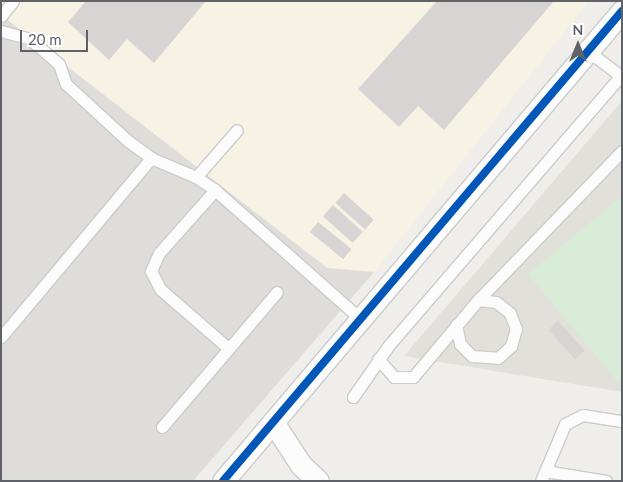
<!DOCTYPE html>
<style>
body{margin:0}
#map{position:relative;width:623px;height:482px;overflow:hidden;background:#efeeea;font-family:Lato,sans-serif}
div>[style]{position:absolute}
.commercial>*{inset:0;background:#f7f3e4}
.industrial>*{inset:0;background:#dfddda}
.education>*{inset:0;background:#e2e0da}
.green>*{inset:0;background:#d8ebd6}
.building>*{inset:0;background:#d6d5d3;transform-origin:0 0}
.roads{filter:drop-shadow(1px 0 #cbcccc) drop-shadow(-1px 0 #cbcccc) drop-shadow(0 1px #cbcccc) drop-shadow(0 -1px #cbcccc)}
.service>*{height:11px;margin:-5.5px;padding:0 5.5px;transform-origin:5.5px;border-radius:5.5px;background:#fdfcfc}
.minor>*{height:21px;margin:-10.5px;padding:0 10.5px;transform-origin:10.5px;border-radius:10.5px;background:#fdfcfc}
.cycleway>*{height:8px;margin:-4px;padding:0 4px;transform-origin:4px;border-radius:4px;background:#0057b8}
span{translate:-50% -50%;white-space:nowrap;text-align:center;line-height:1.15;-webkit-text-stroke:4.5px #fff;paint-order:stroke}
.frame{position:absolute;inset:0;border:2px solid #5f6368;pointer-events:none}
.north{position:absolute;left:553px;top:20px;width:50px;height:50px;-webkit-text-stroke:4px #fff;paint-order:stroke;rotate:0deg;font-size:14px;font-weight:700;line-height:20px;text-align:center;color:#5f6368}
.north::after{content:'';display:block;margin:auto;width:18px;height:22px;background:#5f6368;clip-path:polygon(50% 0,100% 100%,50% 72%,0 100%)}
.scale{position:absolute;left:20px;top:30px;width:68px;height:22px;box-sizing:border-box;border:2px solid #5f6368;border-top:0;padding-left:6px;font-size:15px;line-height:18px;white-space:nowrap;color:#5f6368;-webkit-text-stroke:4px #fff;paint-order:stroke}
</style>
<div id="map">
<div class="commercial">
<i style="clip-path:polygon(1px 1px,589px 1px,374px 272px,328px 268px,1px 15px)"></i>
</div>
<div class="industrial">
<i style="clip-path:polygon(1px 15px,327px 268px,374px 272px,193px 481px,1px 481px)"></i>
</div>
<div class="education">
<i style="clip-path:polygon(622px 101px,622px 392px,404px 356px)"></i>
</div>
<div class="green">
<i style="clip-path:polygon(622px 196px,622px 380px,618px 382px,528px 274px)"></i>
</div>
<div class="building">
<i style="clip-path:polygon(86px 1px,206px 1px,154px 63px,127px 39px,109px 60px,68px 22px)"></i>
<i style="clip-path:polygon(437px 1px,554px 1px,444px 130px,418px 106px,399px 127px,358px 89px)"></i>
<i style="left:344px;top:193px;width:40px;height:13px;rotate:42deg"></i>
<i style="left:333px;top:205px;width:40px;height:15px;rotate:42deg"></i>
<i style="left:318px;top:222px;width:43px;height:13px;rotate:39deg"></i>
<i style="left:558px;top:321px;width:40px;height:13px;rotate:48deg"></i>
</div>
<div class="roads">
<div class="service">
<i style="left:1px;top:16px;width:19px;rotate:-51deg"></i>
<i style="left:1px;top:31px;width:30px;rotate:15deg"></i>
<i style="left:30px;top:39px;width:38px;rotate:41deg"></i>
<i style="left:59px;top:64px;width:21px;rotate:71deg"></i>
<i style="left:66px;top:84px;width:84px;rotate:42.6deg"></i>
<i style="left:128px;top:141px;width:29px;rotate:36deg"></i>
<i style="left:151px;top:158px;width:49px;rotate:22.9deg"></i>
<i style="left:196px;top:177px;width:23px;rotate:34deg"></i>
<i style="left:215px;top:190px;width:196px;rotate:41.5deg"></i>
<i style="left:589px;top:52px;width:40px;rotate:37deg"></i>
<i style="left:196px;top:177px;width:62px;rotate:-48.9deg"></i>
<i style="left:215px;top:190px;width:84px;rotate:131.6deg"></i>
<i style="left:159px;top:253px;width:20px;rotate:114deg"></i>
<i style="left:151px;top:271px;width:20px;rotate:63deg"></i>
<i style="left:160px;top:289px;width:90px;rotate:40.9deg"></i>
<i style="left:456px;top:325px;width:19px;rotate:78deg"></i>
<i style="left:460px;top:344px;width:17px;rotate:45deg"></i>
<i style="left:472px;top:356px;width:26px;rotate:4deg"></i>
<i style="left:498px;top:358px;width:18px;rotate:-43deg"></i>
<i style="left:511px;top:346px;width:18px;rotate:-74deg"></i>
<i style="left:516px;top:329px;width:17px;rotate:-111deg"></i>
<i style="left:510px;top:313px;width:18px;rotate:-142deg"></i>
<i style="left:496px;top:302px;width:18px;rotate:-174deg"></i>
<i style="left:1px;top:337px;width:234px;rotate:-50deg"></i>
<i style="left:378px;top:359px;width:24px;rotate:48deg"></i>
<i style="left:394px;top:377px;width:19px"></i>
<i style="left:413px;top:377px;width:101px;rotate:-49.8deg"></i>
<i style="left:478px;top:300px;width:207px;rotate:-46deg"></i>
<i style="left:353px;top:397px;width:63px;rotate:-55.3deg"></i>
<i style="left:389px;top:345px;width:357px;rotate:-49.3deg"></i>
<i style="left:162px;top:427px;width:177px;rotate:-49.6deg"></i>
<i style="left:545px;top:471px;width:62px;rotate:9.3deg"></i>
<i style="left:541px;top:481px;width:62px;rotate:-67.2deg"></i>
<i style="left:565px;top:424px;width:20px;rotate:-27deg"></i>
<i style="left:583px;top:415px;width:39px;rotate:9deg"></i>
</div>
<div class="minor">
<i style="left:273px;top:422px;width:51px;rotate:56.9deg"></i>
<i style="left:301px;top:465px;width:23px;rotate:43deg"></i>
<i style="left:223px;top:481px;width:617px;rotate:-49.67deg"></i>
</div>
</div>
<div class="cycleway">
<i style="left:223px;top:481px;width:617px;rotate:-49.67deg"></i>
</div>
<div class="frame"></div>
<div class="north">N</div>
<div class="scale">20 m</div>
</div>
